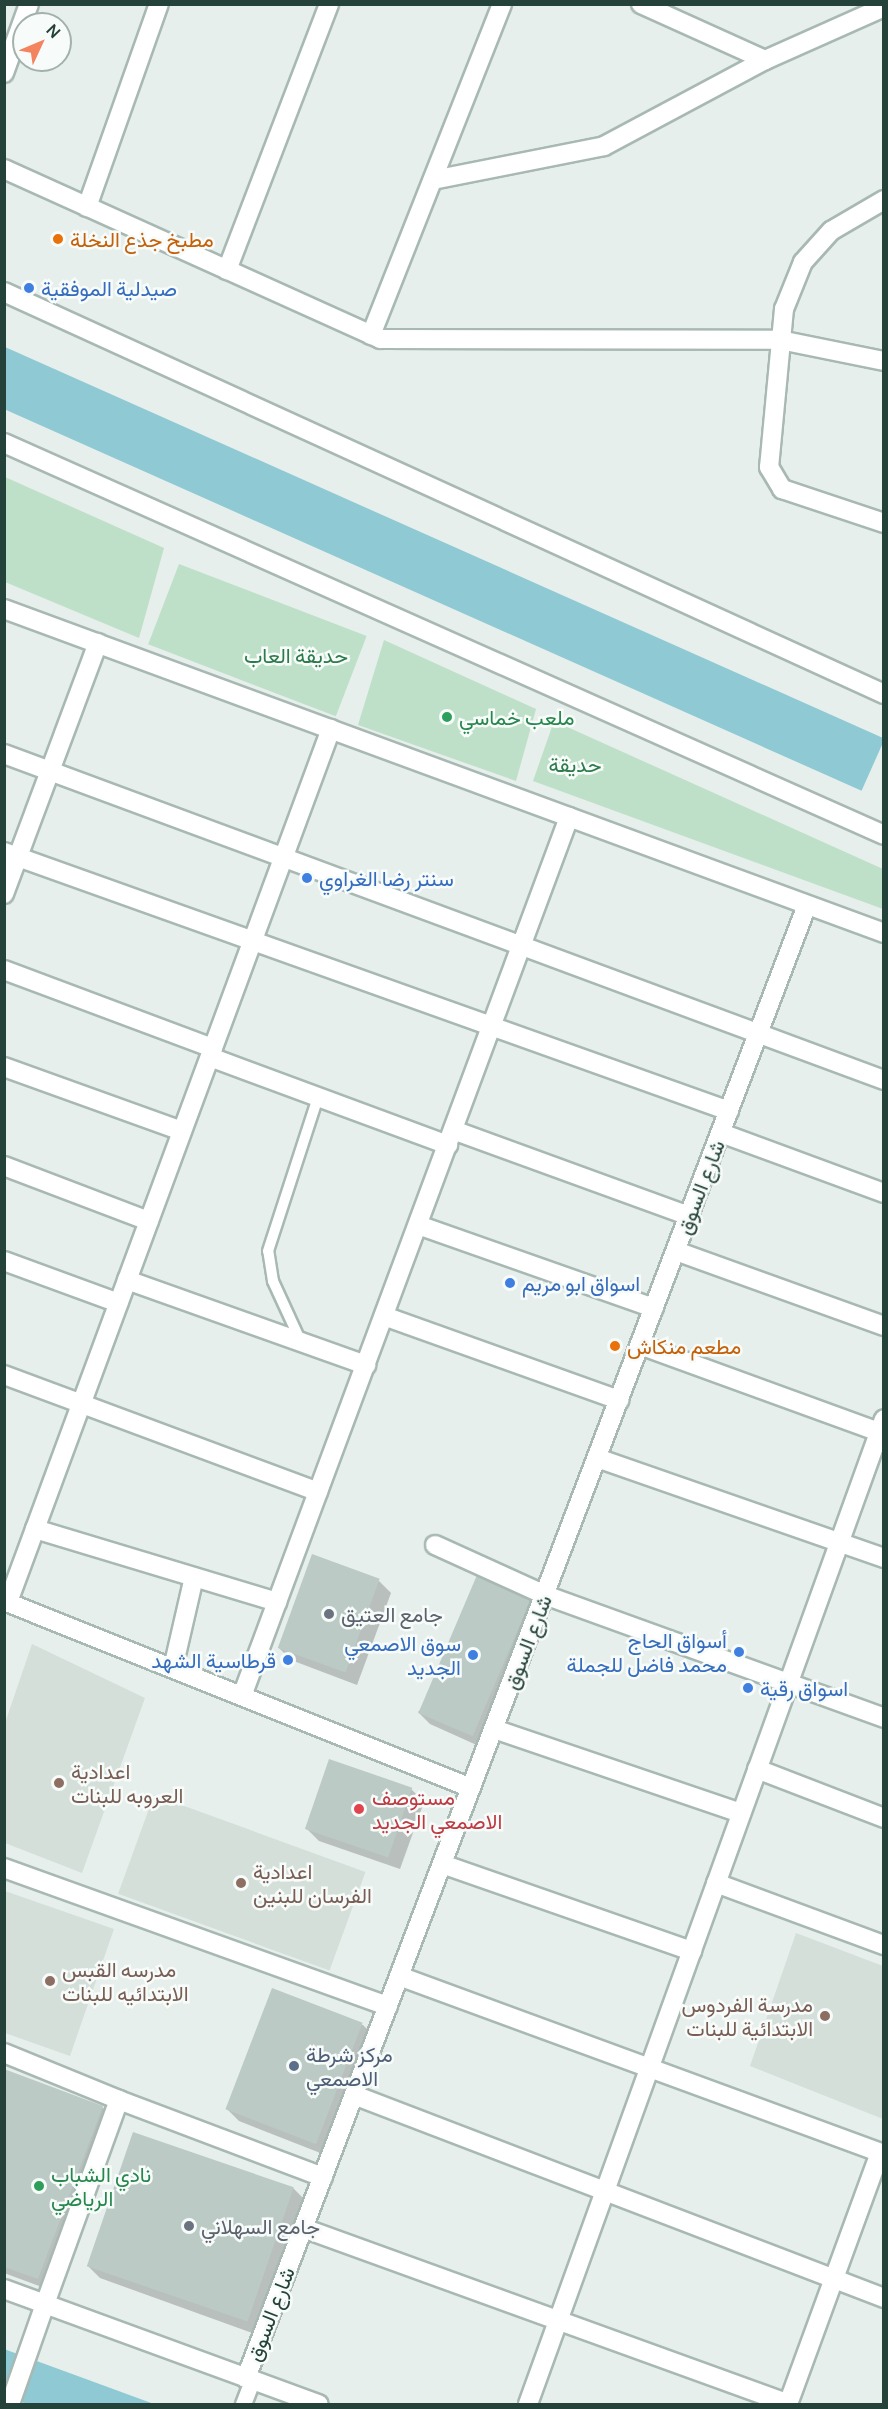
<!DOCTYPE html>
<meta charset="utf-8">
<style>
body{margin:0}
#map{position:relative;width:888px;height:2409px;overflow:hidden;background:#e6efeb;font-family:Manrope,Vazirmatn,sans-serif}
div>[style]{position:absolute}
.built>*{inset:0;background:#d4dfda;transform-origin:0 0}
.green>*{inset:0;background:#bfe0c8;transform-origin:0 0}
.water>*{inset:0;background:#8ec9d4;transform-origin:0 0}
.shadow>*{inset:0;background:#0003}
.building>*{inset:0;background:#bbcac4;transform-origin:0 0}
.roads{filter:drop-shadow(2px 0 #a8b8b2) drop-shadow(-2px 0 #a8b8b2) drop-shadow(0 2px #a8b8b2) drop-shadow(0 -2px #a8b8b2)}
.service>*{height:10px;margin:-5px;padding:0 5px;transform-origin:5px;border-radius:5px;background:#fff}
.pedestrian>*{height:15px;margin:-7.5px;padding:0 7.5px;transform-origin:7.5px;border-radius:7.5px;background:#fff}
.minor>*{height:18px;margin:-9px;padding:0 9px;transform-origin:9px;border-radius:9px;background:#fff}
.tertiary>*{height:18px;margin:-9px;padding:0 9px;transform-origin:9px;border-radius:9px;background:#fff}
.secondary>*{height:18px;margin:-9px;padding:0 9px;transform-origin:9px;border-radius:9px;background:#fff}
.dots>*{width:16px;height:16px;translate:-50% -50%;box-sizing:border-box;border:3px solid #f7fbf9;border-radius:50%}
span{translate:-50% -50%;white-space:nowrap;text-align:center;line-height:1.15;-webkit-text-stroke:5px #f7fbf9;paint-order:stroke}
.food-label{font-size:21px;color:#c56008}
.left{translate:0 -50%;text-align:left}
.shop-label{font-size:21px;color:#366cbe}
.right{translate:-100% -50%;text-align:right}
.park-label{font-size:21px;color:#2d7a4b}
.leisure-label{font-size:21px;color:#27864d}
.street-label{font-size:21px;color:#24423a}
.worship-label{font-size:21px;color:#5b616d}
.education-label{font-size:21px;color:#785e54}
.health-label{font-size:21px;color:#be3a42}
.service-label{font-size:21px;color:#4e5e75}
.frame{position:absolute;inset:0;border:6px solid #24423a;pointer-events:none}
.north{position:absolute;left:12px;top:12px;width:60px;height:60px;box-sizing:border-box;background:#f7fbf9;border:2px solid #a3b1ad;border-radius:50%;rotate:46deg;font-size:16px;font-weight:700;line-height:24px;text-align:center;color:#24423a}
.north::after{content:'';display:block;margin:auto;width:21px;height:27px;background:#f4845f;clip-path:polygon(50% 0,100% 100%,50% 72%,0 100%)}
</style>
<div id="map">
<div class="built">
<i style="clip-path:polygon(32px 1644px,145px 1698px,82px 1873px,5px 1843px,5px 1723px)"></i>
<i style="left:154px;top:1795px;width:225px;height:105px;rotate:20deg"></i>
<i style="clip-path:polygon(5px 1891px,114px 1929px,70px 2056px,5px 2033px)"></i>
<i style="clip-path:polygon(796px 1933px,883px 1966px,883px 2119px,750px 2066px)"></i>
</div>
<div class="green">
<i style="clip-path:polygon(5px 477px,164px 548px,139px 638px,5px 582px)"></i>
<i style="left:179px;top:564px;width:201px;height:86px;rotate:21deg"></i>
<i style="clip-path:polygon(384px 640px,536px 709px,516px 781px,358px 725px)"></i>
<i style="clip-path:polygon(554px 721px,883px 869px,883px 909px,533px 781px)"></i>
</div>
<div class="water">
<i style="left:5px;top:347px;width:963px;height:57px;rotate:24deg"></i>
<i style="clip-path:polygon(4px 2349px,154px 2404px,27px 2404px,5px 2396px)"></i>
</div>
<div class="shadow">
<i style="clip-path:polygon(379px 1581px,391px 1593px,357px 1685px,291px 1660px,279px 1648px)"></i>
<i style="clip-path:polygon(530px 1600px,542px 1612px,481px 1747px,430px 1724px,418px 1712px)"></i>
<i style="clip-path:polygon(411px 1789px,424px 1802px,400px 1869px,319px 1841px,307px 1829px)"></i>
<i style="clip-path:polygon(273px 1990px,363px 2025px,375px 2037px,328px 2156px,239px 2121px,227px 2109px)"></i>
<i style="clip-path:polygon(4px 2070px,102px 2107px,114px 2119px,50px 2290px,4px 2273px)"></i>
<i style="clip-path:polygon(293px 2188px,305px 2200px,255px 2334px,100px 2278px,88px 2266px)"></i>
</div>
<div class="building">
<i style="left:312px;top:1554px;width:72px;height:100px;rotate:20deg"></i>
<i style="left:477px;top:1575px;width:59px;height:150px;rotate:23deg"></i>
<i style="left:329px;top:1759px;width:88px;height:74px;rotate:19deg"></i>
<i style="left:272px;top:1988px;width:97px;height:130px;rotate:21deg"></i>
<i style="clip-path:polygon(4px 2069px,103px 2106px,38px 2279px,4px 2267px)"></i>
<i style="left:133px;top:2132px;width:170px;height:142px;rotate:19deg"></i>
</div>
<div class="roads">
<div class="service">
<i style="left:301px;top:1342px;width:67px;rotate:-114.7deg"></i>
<i style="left:273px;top:1281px;width:30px;rotate:-99deg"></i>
<i style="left:268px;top:1251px;width:162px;rotate:-72deg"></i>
</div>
<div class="pedestrian">
<i style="left:243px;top:2404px;width:26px;rotate:-69deg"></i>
</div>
<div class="minor">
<i style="left:641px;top:4px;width:136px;rotate:24.3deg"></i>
<i style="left:4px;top:73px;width:73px;rotate:-70.1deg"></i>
<i style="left:4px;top:169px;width:413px;rotate:24.3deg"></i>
<i style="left:380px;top:339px;width:400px;rotate:0.1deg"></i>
<i style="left:780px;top:340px;width:106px;rotate:11.4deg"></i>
<i style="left:433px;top:180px;width:174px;rotate:-11.2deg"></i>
<i style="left:604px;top:146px;width:183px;rotate:-28.1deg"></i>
<i style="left:765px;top:60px;width:130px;rotate:-24deg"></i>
<i style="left:884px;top:200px;width:61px;rotate:149.7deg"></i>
<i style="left:831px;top:231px;width:42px;rotate:132.1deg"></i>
<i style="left:803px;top:262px;width:51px;rotate:112deg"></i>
<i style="left:784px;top:309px;width:159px;rotate:95.4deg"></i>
<i style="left:769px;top:467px;width:26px;rotate:59deg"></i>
<i style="left:782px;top:489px;width:108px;rotate:18.4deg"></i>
<i style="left:87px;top:207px;width:215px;rotate:-70.5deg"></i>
<i style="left:227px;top:270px;width:285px;rotate:-69deg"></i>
<i style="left:371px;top:335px;width:356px;rotate:-68.4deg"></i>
<i style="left:4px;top:754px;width:938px;rotate:20.33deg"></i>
<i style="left:4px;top:852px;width:770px;rotate:19.66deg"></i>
<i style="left:4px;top:894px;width:268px;rotate:-69.5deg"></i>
<i style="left:4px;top:970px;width:223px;rotate:20.5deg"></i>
<i style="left:210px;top:1057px;width:254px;rotate:20.3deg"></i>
<i style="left:4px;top:1067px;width:189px;rotate:19.8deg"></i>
<i style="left:453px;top:1130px;width:251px;rotate:20deg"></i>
<i style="left:721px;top:1133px;width:174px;rotate:20.2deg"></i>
<i style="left:4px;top:1166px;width:155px;rotate:20.8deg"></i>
<i style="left:418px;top:1225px;width:250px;rotate:19.4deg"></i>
<i style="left:676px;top:1251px;width:221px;rotate:19.8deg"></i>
<i style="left:4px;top:1261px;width:122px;rotate:20.1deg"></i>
<i style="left:127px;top:1280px;width:254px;rotate:19.6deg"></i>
<i style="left:384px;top:1316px;width:250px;rotate:19.7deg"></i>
<i style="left:640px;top:1345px;width:254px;rotate:20deg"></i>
<i style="left:4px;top:1375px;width:335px;rotate:20.4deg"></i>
<i style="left:597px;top:1458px;width:304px;rotate:19.2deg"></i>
<i style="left:35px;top:1529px;width:253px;rotate:16.8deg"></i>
<i style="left:435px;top:1545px;width:121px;rotate:24.4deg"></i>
<i style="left:545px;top:1595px;width:361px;rotate:19.9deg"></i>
<i style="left:4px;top:1601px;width:503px;rotate:21.82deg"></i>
<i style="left:8px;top:1602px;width:931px;rotate:-69.7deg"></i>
<i style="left:173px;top:1668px;width:93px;rotate:-77deg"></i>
<i style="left:242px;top:1696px;width:938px;rotate:-69.59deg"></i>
<i style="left:494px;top:1729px;width:261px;rotate:18.8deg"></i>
<i style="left:757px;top:1769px;width:136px;rotate:21.1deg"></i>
<i style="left:442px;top:1864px;width:265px;rotate:19.2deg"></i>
<i style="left:4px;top:1868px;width:408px;rotate:19.8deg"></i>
<i style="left:716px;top:1883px;width:179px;rotate:20.3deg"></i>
<i style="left:399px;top:1976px;width:517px;rotate:20.15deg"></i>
<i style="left:4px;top:2053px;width:124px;rotate:22.2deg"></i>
<i style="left:119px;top:2100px;width:218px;rotate:20.7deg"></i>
<i style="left:354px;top:2095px;width:568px;rotate:20.96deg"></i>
<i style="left:303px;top:2228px;width:517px;rotate:19.91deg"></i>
<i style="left:45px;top:2304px;width:217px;rotate:-70.1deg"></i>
<i style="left:528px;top:2404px;width:1047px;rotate:-70.13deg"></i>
<i style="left:788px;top:2404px;width:267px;rotate:-69.9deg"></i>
</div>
<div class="tertiary">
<i style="left:4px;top:609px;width:938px;rotate:20.21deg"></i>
<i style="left:4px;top:2289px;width:335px;rotate:20.1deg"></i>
<i style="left:246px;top:2378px;width:1576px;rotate:-69.15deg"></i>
<i style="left:10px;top:2404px;width:106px;rotate:-70.7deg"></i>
</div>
<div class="secondary">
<i style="left:4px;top:292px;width:967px;rotate:24.55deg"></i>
<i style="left:4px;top:443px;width:963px;rotate:24.01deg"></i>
</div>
</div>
<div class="dots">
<i style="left:58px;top:239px;background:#e8710a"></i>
<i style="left:29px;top:288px;background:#3f7fe0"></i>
<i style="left:447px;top:717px;background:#2e9e5b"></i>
<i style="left:307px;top:878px;background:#3f7fe0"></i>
<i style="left:510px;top:1283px;background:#3f7fe0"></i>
<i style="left:615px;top:1346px;background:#e8710a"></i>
<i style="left:329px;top:1614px;background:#6b7280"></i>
<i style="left:739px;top:1652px;background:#3f7fe0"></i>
<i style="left:473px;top:1655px;background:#3f7fe0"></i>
<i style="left:288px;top:1660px;background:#3f7fe0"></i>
<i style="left:748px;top:1688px;background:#3f7fe0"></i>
<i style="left:59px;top:1783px;background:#8d6e63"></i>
<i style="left:359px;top:1809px;background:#e0444e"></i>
<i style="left:241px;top:1883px;background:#8d6e63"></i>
<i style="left:50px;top:1981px;background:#8d6e63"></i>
<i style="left:825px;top:2016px;background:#8d6e63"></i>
<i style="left:294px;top:2066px;background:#5c6f8a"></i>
<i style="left:39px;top:2186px;background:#2e9e5b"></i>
<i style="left:189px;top:2226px;background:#6b7280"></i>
</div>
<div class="food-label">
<span class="left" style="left:70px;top:239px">مطبخ جذع النخلة</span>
<span class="left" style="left:627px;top:1346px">مطعم منكاش</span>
</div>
<div class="shop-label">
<span class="left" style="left:41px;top:288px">صيدلية الموفقية</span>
<span class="left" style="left:319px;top:878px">سنتر رضا الغراوي</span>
<span class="left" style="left:522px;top:1283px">اسواق ابو مريم</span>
<span class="right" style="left:727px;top:1652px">أسواق الحاج<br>محمد فاضل للجملة</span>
<span class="right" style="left:461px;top:1655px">سوق الاصمعي<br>الجديد</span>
<span class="right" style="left:276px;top:1660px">قرطاسية الشهد</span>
<span class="left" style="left:760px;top:1688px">اسواق رقية</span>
</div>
<div class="park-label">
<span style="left:296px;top:655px">حديقة العاب</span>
<span style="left:575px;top:764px">حديقة</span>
</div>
<div class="leisure-label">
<span class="left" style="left:459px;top:717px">ملعب خماسي</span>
<span class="left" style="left:51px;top:2186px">نادي الشباب<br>الرياضي</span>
</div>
<div class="street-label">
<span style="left:700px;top:1187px;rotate:-69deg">شارع السوق</span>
<span style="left:527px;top:1642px;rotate:-69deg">شارع السوق</span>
<span style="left:270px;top:2314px;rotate:-69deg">شارع السوق</span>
</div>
<div class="worship-label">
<span class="left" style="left:341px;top:1614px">جامع العتيق</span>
<span class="left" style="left:201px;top:2226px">جامع السهلاني</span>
</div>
<div class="education-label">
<span class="left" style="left:71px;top:1783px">اعدادية<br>العروبه للبنات</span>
<span class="left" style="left:253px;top:1883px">اعدادية<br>الفرسان للبنين</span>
<span class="left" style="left:62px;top:1981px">مدرسه القبس<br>الابتدائيه للبنات</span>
<span class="right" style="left:813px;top:2016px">مدرسة الفردوس<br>الابتدائية للبنات</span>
</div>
<div class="health-label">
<span class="left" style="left:372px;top:1809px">مستوصف<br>الاصمعي الجديد</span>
</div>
<div class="service-label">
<span class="left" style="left:306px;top:2066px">مركز شرطة<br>الاصمعي</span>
</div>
<div class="frame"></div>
<div class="north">N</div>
</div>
